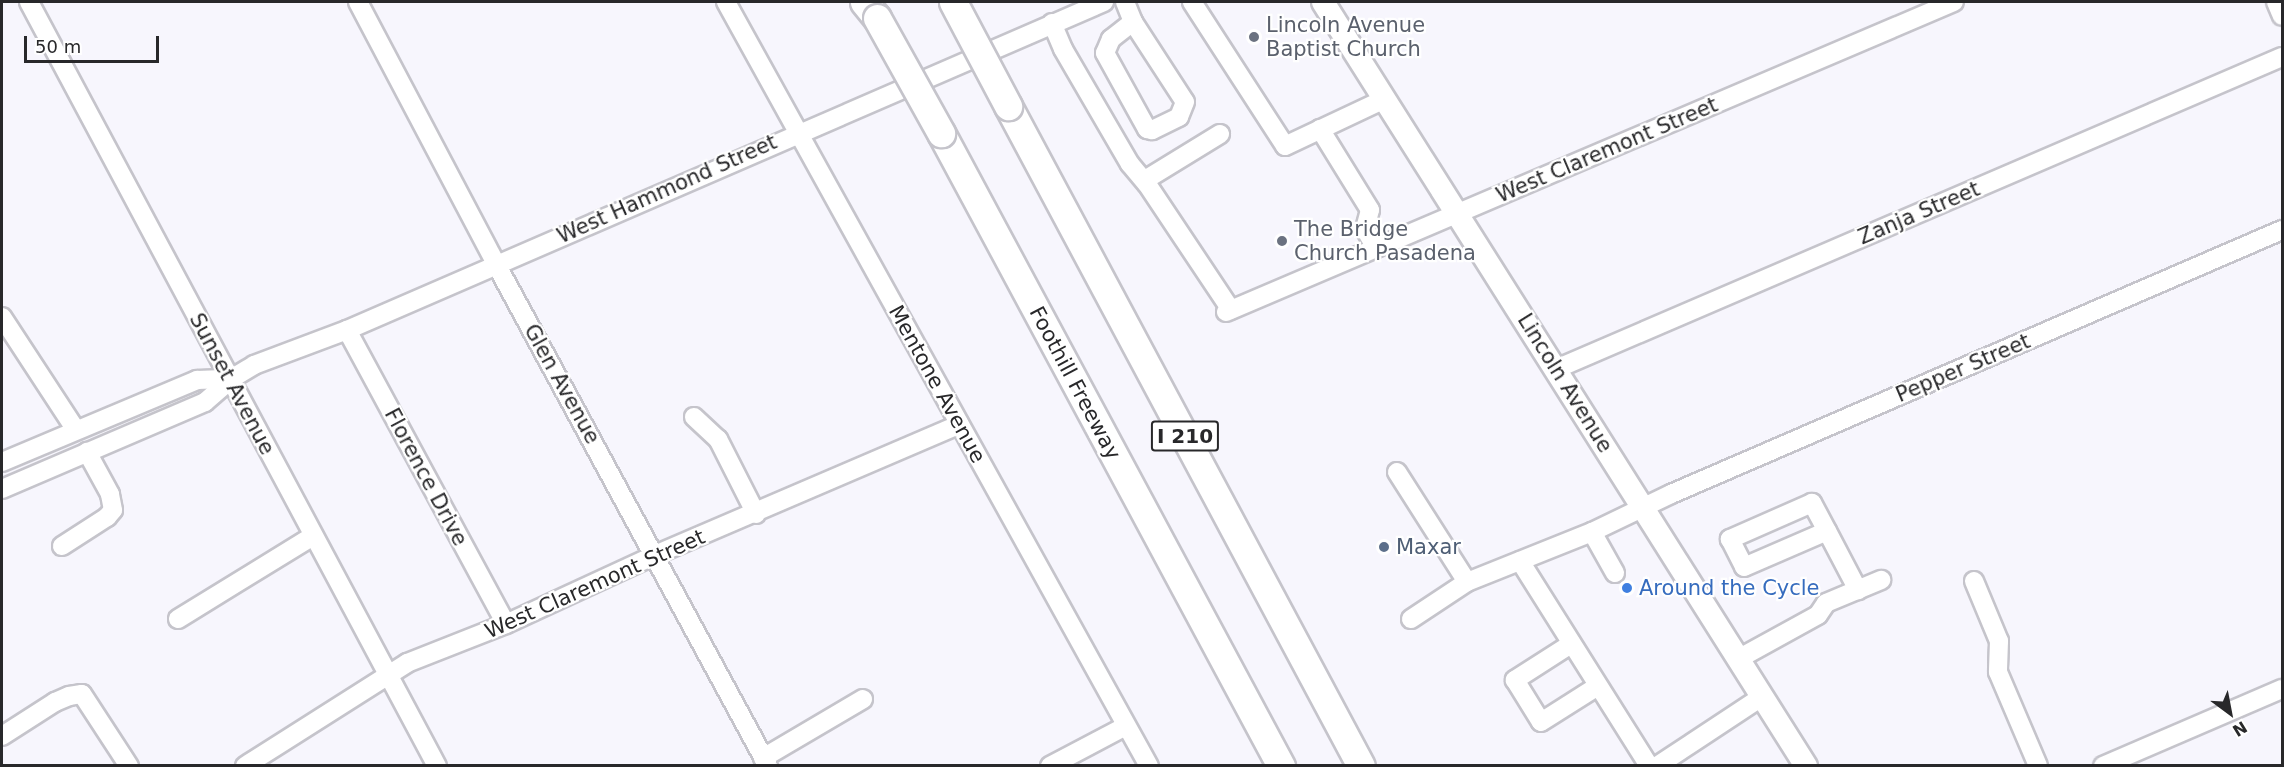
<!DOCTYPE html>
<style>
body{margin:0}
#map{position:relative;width:2284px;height:767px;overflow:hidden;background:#f7f6fd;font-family:"DejaVu Sans",sans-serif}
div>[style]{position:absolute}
.roads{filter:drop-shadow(2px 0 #c5c4cb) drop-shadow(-2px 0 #c5c4cb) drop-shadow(0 2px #c5c4cb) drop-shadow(0 -2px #c5c4cb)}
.minor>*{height:18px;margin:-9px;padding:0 9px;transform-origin:9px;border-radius:9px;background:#fff}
.major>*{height:22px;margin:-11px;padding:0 11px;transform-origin:11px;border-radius:11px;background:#fff}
.highway>*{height:27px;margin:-13.5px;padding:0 13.5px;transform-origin:13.5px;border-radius:13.5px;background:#fff}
.bridges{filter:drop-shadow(2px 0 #c5c4cb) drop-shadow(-2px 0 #c5c4cb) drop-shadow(0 2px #c5c4cb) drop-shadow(0 -2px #c5c4cb)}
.highway-bridge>*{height:27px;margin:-13.5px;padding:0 13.5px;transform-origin:13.5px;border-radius:13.5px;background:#fff}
.dots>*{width:16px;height:16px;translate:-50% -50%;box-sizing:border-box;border:3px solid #fff;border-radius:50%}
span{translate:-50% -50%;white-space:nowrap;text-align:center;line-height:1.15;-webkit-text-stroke:4.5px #fff;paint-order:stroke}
.shield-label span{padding:2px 4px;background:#fff;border:2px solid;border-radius:4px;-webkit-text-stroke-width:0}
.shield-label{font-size:20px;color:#28282a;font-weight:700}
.worship-label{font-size:21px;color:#5b616d}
.left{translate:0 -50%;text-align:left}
.street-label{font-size:21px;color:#28282a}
.service-label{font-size:21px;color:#4e5e75}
.shop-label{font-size:21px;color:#366cbe}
.frame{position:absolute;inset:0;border:3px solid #28282a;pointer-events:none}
.north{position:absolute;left:2200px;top:683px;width:60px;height:60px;-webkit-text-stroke:4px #fff;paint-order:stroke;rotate:148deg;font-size:16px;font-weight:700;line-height:24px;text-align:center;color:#28282a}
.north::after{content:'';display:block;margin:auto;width:21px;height:27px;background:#28282a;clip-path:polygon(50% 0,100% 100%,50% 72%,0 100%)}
.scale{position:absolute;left:24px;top:36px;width:135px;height:27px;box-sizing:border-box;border:3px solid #28282a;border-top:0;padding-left:8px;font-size:18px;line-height:21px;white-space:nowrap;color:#28282a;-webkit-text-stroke:4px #fff;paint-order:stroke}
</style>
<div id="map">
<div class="roads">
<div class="minor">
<i style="left:29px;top:2px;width:866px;rotate:61.9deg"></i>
<i style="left:358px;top:2px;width:296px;rotate:62.2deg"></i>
<i style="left:496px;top:264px;width:571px;rotate:61.55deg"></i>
<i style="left:726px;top:2px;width:873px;rotate:61.03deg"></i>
<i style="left:1125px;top:2px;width:22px;rotate:68deg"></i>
<i style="left:1133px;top:22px;width:95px;rotate:57deg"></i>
<i style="left:1185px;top:102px;width:16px;rotate:112deg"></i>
<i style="left:1179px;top:117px;width:30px;rotate:154deg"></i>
<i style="left:1152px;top:130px;width:5px;rotate:-169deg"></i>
<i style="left:1147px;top:129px;width:87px;rotate:-118.9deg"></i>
<i style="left:1105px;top:53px;width:15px;rotate:-67deg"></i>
<i style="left:1111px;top:39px;width:28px;rotate:-38deg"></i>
<i style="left:1192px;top:2px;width:171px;rotate:57.1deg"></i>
<i style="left:1285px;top:146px;width:110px;rotate:-25.2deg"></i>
<i style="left:2276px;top:2px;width:15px;rotate:67deg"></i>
<i style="left:1052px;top:23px;width:28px;rotate:67deg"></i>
<i style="left:1063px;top:49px;width:133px;rotate:59.8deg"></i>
<i style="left:1130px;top:164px;width:26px;rotate:50deg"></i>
<i style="left:1147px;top:184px;width:151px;rotate:56.3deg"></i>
<i style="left:1320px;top:129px;width:95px;rotate:58.3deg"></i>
<i style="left:1370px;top:210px;width:20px;rotate:105deg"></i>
<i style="left:1365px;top:229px;width:22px;rotate:60deg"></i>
<i style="left:1145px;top:180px;width:88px;rotate:-31.5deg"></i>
<i style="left:1226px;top:312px;width:791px;rotate:-23.07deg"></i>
<i style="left:2px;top:317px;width:135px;rotate:56.8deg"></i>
<i style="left:347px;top:330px;width:334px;rotate:61.6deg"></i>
<i style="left:1556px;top:369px;width:790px;rotate:-23.26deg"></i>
<i style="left:694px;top:417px;width:33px;rotate:43deg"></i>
<i style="left:718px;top:439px;width:84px;rotate:63.1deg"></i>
<i style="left:2px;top:462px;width:212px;rotate:-22.8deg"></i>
<i style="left:197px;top:380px;width:34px;rotate:-2deg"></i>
<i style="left:1397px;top:472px;width:130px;rotate:57.5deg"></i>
<i style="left:2px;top:489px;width:221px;rotate:-23.2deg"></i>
<i style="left:205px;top:402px;width:35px;rotate:-41deg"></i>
<i style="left:231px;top:379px;width:27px;rotate:-31deg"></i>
<i style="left:254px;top:365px;width:99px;rotate:-20.6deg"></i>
<i style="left:347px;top:330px;width:825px;rotate:-23.43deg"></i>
<i style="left:1827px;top:531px;width:32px;rotate:-118deg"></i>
<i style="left:1812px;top:503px;width:90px;rotate:156.3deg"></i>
<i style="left:1730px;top:539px;width:31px;rotate:63deg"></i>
<i style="left:1744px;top:567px;width:90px;rotate:-23.4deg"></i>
<i style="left:1827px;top:531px;width:67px;rotate:62.3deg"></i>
<i style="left:1592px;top:532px;width:47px;rotate:60.7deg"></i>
<i style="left:62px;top:546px;width:54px;rotate:-32.8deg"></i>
<i style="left:107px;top:517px;width:9px;rotate:-49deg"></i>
<i style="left:113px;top:510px;width:16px;rotate:-101deg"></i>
<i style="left:110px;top:494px;width:48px;rotate:-118.7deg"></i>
<i style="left:1520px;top:561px;width:242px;rotate:57.8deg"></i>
<i style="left:1974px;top:581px;width:65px;rotate:67.4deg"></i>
<i style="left:1999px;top:641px;width:31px;rotate:92deg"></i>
<i style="left:1998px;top:672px;width:102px;rotate:66.9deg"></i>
<i style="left:178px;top:619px;width:158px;rotate:-31.6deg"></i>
<i style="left:1411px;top:619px;width:67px;rotate:-33.5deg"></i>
<i style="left:1467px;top:582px;width:135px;rotate:-21.8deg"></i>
<i style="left:1592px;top:532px;width:88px;rotate:-25.7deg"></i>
<i style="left:1671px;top:494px;width:666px;rotate:-23.37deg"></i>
<i style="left:1571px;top:644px;width:67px;rotate:147.3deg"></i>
<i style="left:1515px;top:680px;width:49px;rotate:58.2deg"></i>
<i style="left:1541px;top:722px;width:67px;rotate:-32.3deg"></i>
<i style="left:1738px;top:659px;width:91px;rotate:-28.8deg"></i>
<i style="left:1818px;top:615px;width:14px;rotate:-56deg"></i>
<i style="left:1826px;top:603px;width:60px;rotate:-22.7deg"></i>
<i style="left:2px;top:736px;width:63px;rotate:-32.7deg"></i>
<i style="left:55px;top:702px;width:15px;rotate:-23deg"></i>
<i style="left:69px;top:696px;width:13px;rotate:-9deg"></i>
<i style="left:82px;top:694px;width:86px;rotate:56.9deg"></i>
<i style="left:763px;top:758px;width:116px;rotate:-30.5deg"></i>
<i style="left:245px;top:766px;width:192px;rotate:-32.4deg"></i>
<i style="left:407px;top:663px;width:106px;rotate:-21.5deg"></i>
<i style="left:506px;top:624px;width:164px;rotate:-24.8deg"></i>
<i style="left:655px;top:555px;width:331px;rotate:-23.2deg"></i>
<i style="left:1050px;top:766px;width:86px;rotate:-27.8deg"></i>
<i style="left:1657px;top:766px;width:127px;rotate:-33.4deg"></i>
<i style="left:2103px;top:766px;width:195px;rotate:-23.3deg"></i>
</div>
<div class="major">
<i style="left:1323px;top:2px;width:904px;rotate:57.7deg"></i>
</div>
<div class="highway">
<i style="left:864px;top:2px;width:21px;rotate:51deg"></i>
<i style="left:1008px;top:106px;width:748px;rotate:61.86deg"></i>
<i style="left:941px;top:133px;width:719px;rotate:61.76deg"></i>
</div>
</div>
<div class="bridges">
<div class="highway-bridge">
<i style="left:953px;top:2px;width:118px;rotate:62.1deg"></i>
<i style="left:877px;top:18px;width:132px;rotate:60.9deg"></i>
</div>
</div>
<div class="dots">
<i style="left:1254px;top:37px;background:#6b7280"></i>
<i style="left:1282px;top:241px;background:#6b7280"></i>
<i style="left:1384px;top:547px;background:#5c6f8a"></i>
<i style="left:1627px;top:588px;background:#3f7fe0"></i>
</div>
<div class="shield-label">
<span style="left:1185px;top:436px">I 210</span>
</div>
<div class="worship-label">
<span class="left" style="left:1266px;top:37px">Lincoln Avenue<br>Baptist Church</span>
<span class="left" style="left:1294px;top:241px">The Bridge<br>Church Pasadena</span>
</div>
<div class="street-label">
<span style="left:1607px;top:150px;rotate:-23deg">West Claremont Street</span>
<span style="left:667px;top:189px;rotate:-24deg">West Hammond Street</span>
<span style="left:1919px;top:213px;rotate:-23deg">Zanja Street</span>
<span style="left:1963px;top:368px;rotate:-23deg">Pepper Street</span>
<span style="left:1075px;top:383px;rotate:62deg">Foothill Freeway</span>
<span style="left:1565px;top:383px;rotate:58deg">Lincoln Avenue</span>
<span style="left:232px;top:384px;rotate:62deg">Sunset Avenue</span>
<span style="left:562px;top:384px;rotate:61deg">Glen Avenue</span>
<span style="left:937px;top:384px;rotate:61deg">Mentone Avenue</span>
<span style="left:426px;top:477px;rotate:62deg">Florence Drive</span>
<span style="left:595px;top:584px;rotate:-24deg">West Claremont Street</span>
</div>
<div class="service-label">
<span class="left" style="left:1396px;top:547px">Maxar</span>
</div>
<div class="shop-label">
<span class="left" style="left:1639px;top:588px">Around the Cycle</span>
</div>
<div class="frame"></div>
<div class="north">N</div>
<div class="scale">50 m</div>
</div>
